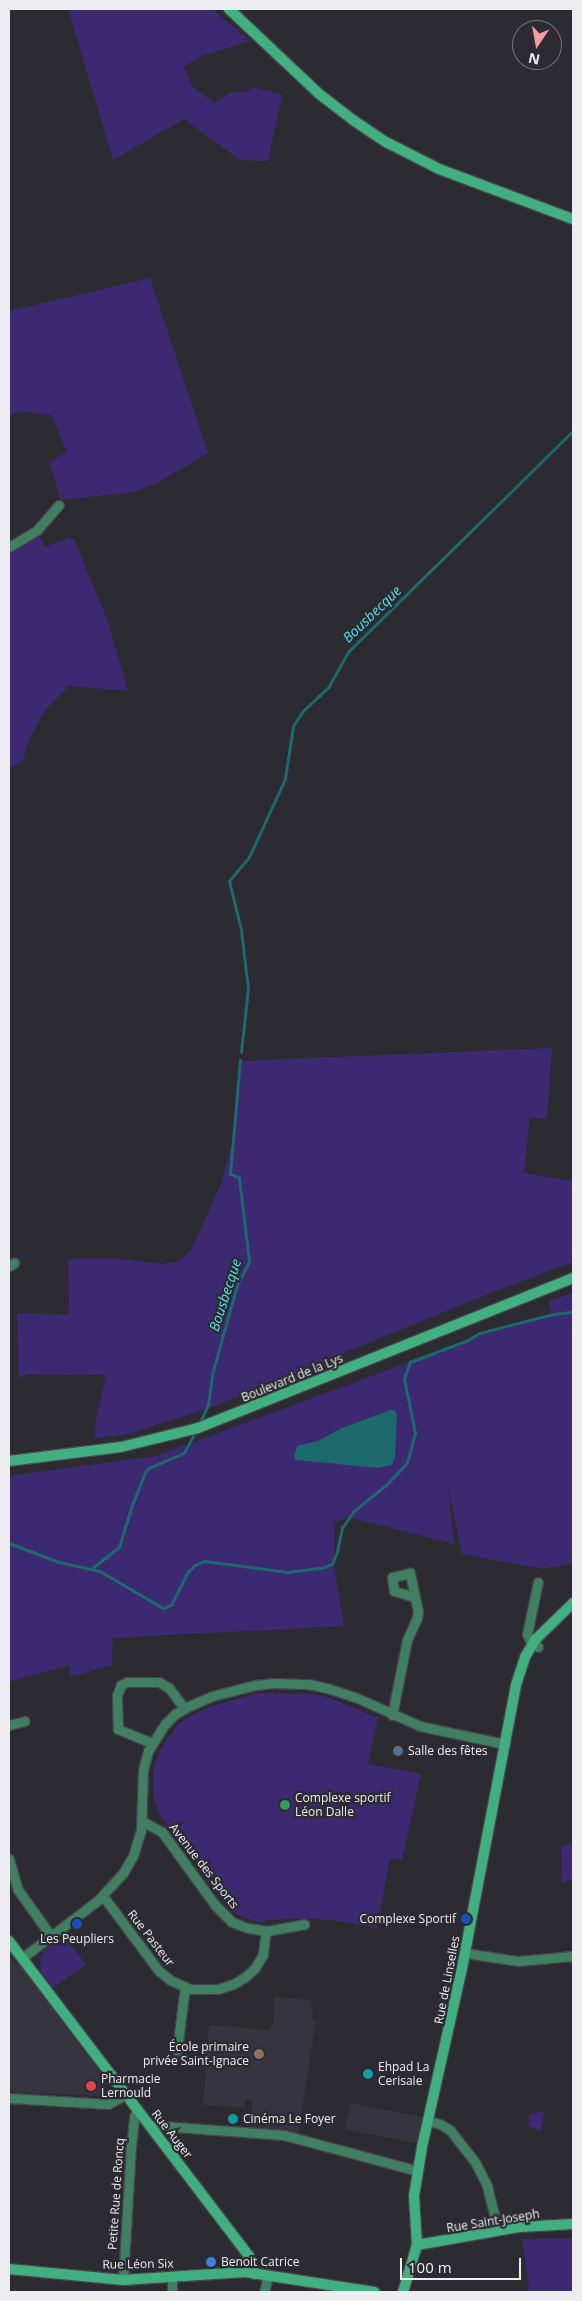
<!DOCTYPE html>
<meta charset="utf-8">
<style>
body{margin:0}
#map{position:relative;width:582px;height:2301px;overflow:hidden;background:#2c2b31;font-family:"Open Sans",sans-serif}
div>[style]{position:absolute}
.built>*{inset:0;background:#35343f;transform-origin:0 0}
.green>*{inset:0;background:#3c2972}
.water>*{inset:0;background:#1c696e}
.stream>*{height:2.5px;margin:-1.25px;padding:0 1.25px;transform-origin:1.25px;border-radius:1.25px;background:#1c696e}
.roads{filter:drop-shadow(1px 0 #47464c) drop-shadow(-1px 0 #47464c) drop-shadow(0 1px #47464c) drop-shadow(0 -1px #47464c)}
.street>*{height:9px;margin:-4.5px;padding:0 4.5px;transform-origin:4.5px;border-radius:4.5px;background:#407f62}
.secondary>*{height:10px;margin:-5px;padding:0 5px;transform-origin:5px;border-radius:5px;background:#41af80}
.dots>*{width:14px;height:14px;translate:-50% -50%;box-sizing:border-box;border:2px solid #2c2b31;border-radius:50%}
span{translate:-50% -50%;white-space:nowrap;text-align:center;line-height:1.15;-webkit-text-stroke:4.5px #2c2b31;paint-order:stroke}
.street-label{font-size:12px;color:#edecf0}
.poi-label{font-size:12px;color:#edecf0}
.left{translate:0 -50%;text-align:left}
.right{translate:-100% -50%;text-align:right}
.water-label{font-size:14px;color:#54e2ec;font-style:italic}
.frame{position:absolute;inset:0;border:10px solid #edecf0;pointer-events:none}
.north{position:absolute;left:512px;top:20px;width:50px;height:50px;box-sizing:border-box;background:#2c2b31;border:1px solid #79787d;border-radius:50%;rotate:192deg;font-size:14px;font-weight:700;line-height:20px;text-align:center;color:#edecf0}
.north::after{content:'';display:block;margin:auto;width:18px;height:22px;background:#f49aa3;clip-path:polygon(50% 0,100% 100%,50% 72%,0 100%)}
.scale{position:absolute;left:400px;top:2258px;width:121px;height:22px;box-sizing:border-box;border:2px solid #edecf0;border-top:0;padding-left:6px;font-size:15px;line-height:18px;white-space:nowrap;color:#edecf0;-webkit-text-stroke:4px #2c2b31;paint-order:stroke}
</style>
<div id="map">
<div class="built">
<i style="clip-path:polygon(9px 1956px,17px 1966px,19px 1964px,107px 2082px,98px 2096px,9px 2092px)"></i>
<i style="clip-path:polygon(274px 1997px,311px 2000px,313px 2020px,316px 2021px,298px 2135px,279px 2130px,251px 2128px,252px 2099px,245px 2099px,245px 2108px,203px 2105px,209px 2025px,268px 2030px,273px 2025px)"></i>
<i style="left:350px;top:2103px;width:74px;height:27px;rotate:11deg"></i>
</div>
<div class="green">
<i style="clip-path:polygon(68px 9px,212px 9px,250px 41px,199px 57px,184px 67px,193px 87px,214px 103px,231px 92px,245px 92px,254px 87px,282px 95px,268px 161px,240px 160px,184px 119px,113px 160px)"></i>
<i style="clip-path:polygon(150px 278px,208px 453px,159px 482px,135px 492px,61px 500px,49px 462px,67px 452px,51px 415px,20px 411px,9px 416px,9px 311px)"></i>
<i style="clip-path:polygon(38px 533px,45px 547px,68px 538px,74px 539px,107px 619px,128px 691px,69px 686px,47px 708px,30px 737px,22px 763px,9px 768px,9px 551px)"></i>
<i style="clip-path:polygon(552px 1048px,547px 1118px,530px 1118px,524px 1173px,573px 1181px,573px 1262px,493px 1292px,207px 1409px,129px 1434px,94px 1438px,96px 1420px,106px 1375px,29px 1374px,19px 1378px,17px 1313px,69px 1315px,68px 1259px,119px 1259px,163px 1264px,179px 1261px,191px 1250px,221px 1184px,235px 1132px,242px 1061px)"></i>
<i style="clip-path:polygon(573px 1293px,573px 1563px,543px 1569px,462px 1554px,448px 1487px,454px 1544px,348px 1517px,335px 1522px,334px 1565px,344px 1626px,113px 1638px,112px 1665px,70px 1677px,70px 1665px,9px 1682px,9px 1476px,156px 1456px,482px 1335px,551px 1316px,549px 1301px)"></i>
<i style="clip-path:polygon(258px 1693px,314px 1694px,330px 1698px,378px 1718px,368px 1764px,421px 1774px,402px 1860px,390px 1858px,377px 1928px,333px 1920px,288px 1918px,258px 1922px,237px 1915px,223px 1902px,159px 1814px,153px 1797px,153px 1769px,161px 1748px,179px 1723px,206px 1708px)"></i>
<i style="clip-path:polygon(571px 1844px,573px 1852px,573px 1879px,562px 1883px,561px 1846px)"></i>
<i style="clip-path:polygon(64px 1937px,86px 1964px,53px 1988px,41px 1972px,40px 1957px,44px 1950px)"></i>
<i style="clip-path:polygon(544px 2111px,541px 2131px,528px 2126px,530px 2114px)"></i>
<i style="clip-path:polygon(573px 2238px,573px 2292px,526px 2292px,529px 2285px,522px 2239px)"></i>
</div>
<div class="water">
<i style="clip-path:polygon(390px 1410px,394px 1410px,397px 1415px,395px 1457px,392px 1465px,377px 1468px,296px 1460px,294px 1458px,297px 1446px,318px 1441px,340px 1429px)"></i>
</div>
<div class="stream">
<i style="left:241px;top:1052px;width:63px;rotate:-83.7deg"></i>
<i style="left:248px;top:989px;width:59px;rotate:-96.8deg"></i>
<i style="left:241px;top:930px;width:50px;rotate:-103.8deg"></i>
<i style="left:229px;top:881px;width:31px;rotate:-50deg"></i>
<i style="left:249px;top:857px;width:86px;rotate:-65.2deg"></i>
<i style="left:285px;top:779px;width:54px;rotate:-81.4deg"></i>
<i style="left:293px;top:726px;width:18px;rotate:-56deg"></i>
<i style="left:303px;top:711px;width:34px;rotate:-43deg"></i>
<i style="left:328px;top:688px;width:41px;rotate:-60.9deg"></i>
<i style="left:348px;top:652px;width:315px;rotate:-44.5deg"></i>
<i style="left:201px;top:1420px;width:17px;rotate:-65deg"></i>
<i style="left:208px;top:1405px;width:34px;rotate:-82deg"></i>
<i style="left:213px;top:1371px;width:63px;rotate:-74.4deg"></i>
<i style="left:230px;top:1310px;width:25px;rotate:-74deg"></i>
<i style="left:237px;top:1286px;width:28px;rotate:-64deg"></i>
<i style="left:249px;top:1261px;width:84px;rotate:-96.9deg"></i>
<i style="left:239px;top:1178px;width:10px;rotate:-156deg"></i>
<i style="left:230px;top:1174px;width:114px;rotate:-85deg"></i>
<i style="left:9px;top:1543px;width:53px;rotate:20.8deg"></i>
<i style="left:59px;top:1562px;width:42px;rotate:12.4deg"></i>
<i style="left:100px;top:1571px;width:73px;rotate:30.4deg"></i>
<i style="left:163px;top:1608px;width:9px;rotate:-21deg"></i>
<i style="left:171px;top:1605px;width:37px;rotate:-63deg"></i>
<i style="left:188px;top:1572px;width:10px;rotate:-45deg"></i>
<i style="left:195px;top:1565px;width:11px;rotate:-22deg"></i>
<i style="left:205px;top:1561px;width:83px;rotate:7.6deg"></i>
<i style="left:287px;top:1572px;width:38px;rotate:-7deg"></i>
<i style="left:325px;top:1567px;width:8px;rotate:-23deg"></i>
<i style="left:332px;top:1564px;width:13px;rotate:-67deg"></i>
<i style="left:337px;top:1552px;width:25px;rotate:-78deg"></i>
<i style="left:342px;top:1528px;width:19px;rotate:-55deg"></i>
<i style="left:353px;top:1512px;width:43px;rotate:-39.3deg"></i>
<i style="left:386px;top:1485px;width:30px;rotate:-46deg"></i>
<i style="left:407px;top:1463px;width:31px;rotate:-75deg"></i>
<i style="left:415px;top:1433px;width:55px;rotate:-101.5deg"></i>
<i style="left:404px;top:1379px;width:18px;rotate:-71deg"></i>
<i style="left:410px;top:1362px;width:60px;rotate:-20.6deg"></i>
<i style="left:466px;top:1341px;width:16px;rotate:-30deg"></i>
<i style="left:480px;top:1333px;width:75px;rotate:-14.6deg"></i>
<i style="left:553px;top:1314px;width:20px;rotate:-6deg"></i>
<i style="left:91px;top:1569px;width:36px;rotate:-38deg"></i>
<i style="left:119px;top:1547px;width:44px;rotate:-72.8deg"></i>
<i style="left:132px;top:1505px;width:35px;rotate:-68deg"></i>
<i style="left:145px;top:1472px;width:6px;rotate:-45deg"></i>
<i style="left:149px;top:1468px;width:38px;rotate:-23deg"></i>
<i style="left:184px;top:1453px;width:19px;rotate:-62deg"></i>
</div>
<div class="roads">
<div class="street">
<i style="left:9px;top:547px;width:33px;rotate:-31deg"></i>
<i style="left:37px;top:530px;width:33px;rotate:-49deg"></i>
<i style="left:9px;top:1266px;width:6px;rotate:-31deg"></i>
<i style="left:538px;top:1647px;width:11px;rotate:-139deg"></i>
<i style="left:530px;top:1640px;width:7px;rotate:-117deg"></i>
<i style="left:527px;top:1634px;width:53px;rotate:-78.1deg"></i>
<i style="left:392px;top:1715px;width:76px;rotate:-78.7deg"></i>
<i style="left:407px;top:1640px;width:24px;rotate:-66deg"></i>
<i style="left:417px;top:1618px;width:7px;rotate:-82deg"></i>
<i style="left:418px;top:1611px;width:4px;rotate:-104deg"></i>
<i style="left:417px;top:1607px;width:10px;rotate:-101deg"></i>
<i style="left:415px;top:1597px;width:25px;rotate:-102deg"></i>
<i style="left:410px;top:1573px;width:18px;rotate:167deg"></i>
<i style="left:392px;top:1577px;width:14px;rotate:82deg"></i>
<i style="left:394px;top:1591px;width:22px;rotate:16deg"></i>
<i style="left:9px;top:1725px;width:16px;rotate:-14deg"></i>
<i style="left:152px;top:1743px;width:37px;rotate:-158deg"></i>
<i style="left:118px;top:1729px;width:34px;rotate:-92deg"></i>
<i style="left:117px;top:1695px;width:11px;rotate:-68deg"></i>
<i style="left:121px;top:1685px;width:7px;rotate:-27deg"></i>
<i style="left:127px;top:1682px;width:32px"></i>
<i style="left:159px;top:1682px;width:12px;rotate:31deg"></i>
<i style="left:169px;top:1688px;width:25px;rotate:53deg"></i>
<i style="left:142px;top:1821px;width:23px;rotate:29deg"></i>
<i style="left:162px;top:1832px;width:90px;rotate:54deg"></i>
<i style="left:215px;top:1905px;width:24px;rotate:45deg"></i>
<i style="left:232px;top:1922px;width:17px;rotate:21deg"></i>
<i style="left:248px;top:1928px;width:18px;rotate:9deg"></i>
<i style="left:266px;top:1931px;width:39px;rotate:-10deg"></i>
<i style="left:9px;top:1859px;width:32px;rotate:74deg"></i>
<i style="left:18px;top:1890px;width:57px;rotate:54.3deg"></i>
<i style="left:103px;top:1896px;width:94px;rotate:53.3deg"></i>
<i style="left:159px;top:1971px;width:14px;rotate:39deg"></i>
<i style="left:170px;top:1980px;width:22px;rotate:24deg"></i>
<i style="left:190px;top:1989px;width:28px"></i>
<i style="left:218px;top:1989px;width:18px;rotate:-19deg"></i>
<i style="left:235px;top:1983px;width:12px;rotate:-31deg"></i>
<i style="left:245px;top:1977px;width:13px;rotate:-42deg"></i>
<i style="left:255px;top:1968px;width:16px;rotate:-60deg"></i>
<i style="left:263px;top:1954px;width:23px;rotate:-83deg"></i>
<i style="left:465px;top:1953px;width:54px;rotate:8.6deg"></i>
<i style="left:518px;top:1961px;width:55px;rotate:-5.2deg"></i>
<i style="left:22px;top:1958px;width:94px;rotate:-37.2deg"></i>
<i style="left:97px;top:1901px;width:38px;rotate:-47deg"></i>
<i style="left:123px;top:1873px;width:20px;rotate:-60deg"></i>
<i style="left:133px;top:1856px;width:27px;rotate:-73deg"></i>
<i style="left:141px;top:1830px;width:60px;rotate:-88.1deg"></i>
<i style="left:143px;top:1770px;width:20px;rotate:-75deg"></i>
<i style="left:148px;top:1751px;width:32px;rotate:-58deg"></i>
<i style="left:165px;top:1724px;width:14px;rotate:-45deg"></i>
<i style="left:175px;top:1714px;width:16px;rotate:-30deg"></i>
<i style="left:189px;top:1706px;width:25px;rotate:-23deg"></i>
<i style="left:212px;top:1696px;width:44px;rotate:-14.3deg"></i>
<i style="left:255px;top:1685px;width:19px;rotate:-6deg"></i>
<i style="left:274px;top:1683px;width:35px;rotate:2deg"></i>
<i style="left:309px;top:1684px;width:18px;rotate:13deg"></i>
<i style="left:327px;top:1688px;width:29px;rotate:18deg"></i>
<i style="left:355px;top:1697px;width:71px;rotate:24deg"></i>
<i style="left:420px;top:1726px;width:87px;rotate:12deg"></i>
<i style="left:177px;top:2050px;width:64px;rotate:-82.8deg"></i>
<i style="left:9px;top:2098px;width:99px;rotate:3.5deg"></i>
<i style="left:108px;top:2104px;width:13px;rotate:-29deg"></i>
<i style="left:119px;top:2098px;width:8px;rotate:-76deg"></i>
<i style="left:428px;top:2121px;width:12px;rotate:14deg"></i>
<i style="left:440px;top:2124px;width:12px;rotate:31deg"></i>
<i style="left:450px;top:2130px;width:41px;rotate:52deg"></i>
<i style="left:475px;top:2162px;width:27px;rotate:63deg"></i>
<i style="left:487px;top:2186px;width:45px;rotate:76deg"></i>
<i style="left:149px;top:2125px;width:135px;rotate:4.2deg"></i>
<i style="left:284px;top:2135px;width:139px;rotate:15deg"></i>
<i style="left:123px;top:2280px;width:133px;rotate:-86.6deg"></i>
<i style="left:131px;top:2147px;width:31px;rotate:-84deg"></i>
<i style="left:134px;top:2116px;width:6px;rotate:-51deg"></i>
<i style="left:172px;top:2292px;width:15px;rotate:-90deg"></i>
<i style="left:264px;top:2292px;width:16px;rotate:-76deg"></i>
</div>
<div class="secondary">
<i style="left:229px;top:9px;width:122px;rotate:43.3deg"></i>
<i style="left:318px;top:93px;width:44px;rotate:37.6deg"></i>
<i style="left:353px;top:120px;width:40px;rotate:34deg"></i>
<i style="left:386px;top:142px;width:59px;rotate:27deg"></i>
<i style="left:439px;top:169px;width:143px;rotate:20.5deg"></i>
<i style="left:9px;top:1461px;width:113px;rotate:-7.1deg"></i>
<i style="left:121px;top:1447px;width:79px;rotate:-13.9deg"></i>
<i style="left:198px;top:1428px;width:404px;rotate:-21.8deg"></i>
<i style="left:9px;top:1941px;width:396px;rotate:52.7deg"></i>
<i style="left:249px;top:2256px;width:19px;rotate:72deg"></i>
<i style="left:417px;top:2245px;width:105px;rotate:-9.9deg"></i>
<i style="left:520px;top:2227px;width:53px;rotate:-3.2deg"></i>
<i style="left:9px;top:2269px;width:115px;rotate:5.5deg"></i>
<i style="left:123px;top:2280px;width:122px;rotate:-3.8deg"></i>
<i style="left:245px;top:2272px;width:131px;rotate:8.8deg"></i>
<i style="left:403px;top:2292px;width:49px;rotate:-73.4deg"></i>
<i style="left:417px;top:2245px;width:49px;rotate:-93.5deg"></i>
<i style="left:414px;top:2196px;width:50px;rotate:-80.7deg"></i>
<i style="left:422px;top:2147px;width:189px;rotate:-77.4deg"></i>
<i style="left:463px;top:1963px;width:283px;rotate:-79.2deg"></i>
<i style="left:516px;top:1685px;width:29px;rotate:-72deg"></i>
<i style="left:525px;top:1657px;width:21px;rotate:-59deg"></i>
<i style="left:536px;top:1639px;width:52px;rotate:-44.2deg"></i>
</div>
</div>
<div class="dots">
<i style="left:398px;top:1751px;background:#5c6f8a"></i>
<i style="left:285px;top:1805px;background:#2e9e5b"></i>
<i style="left:466px;top:1919px;background:#1a4fb4"></i>
<i style="left:77px;top:1924px;background:#1a4fb4"></i>
<i style="left:259px;top:2054px;background:#8d6e63"></i>
<i style="left:368px;top:2074px;background:#0f9aa8"></i>
<i style="left:91px;top:2086px;background:#e0444e"></i>
<i style="left:233px;top:2119px;background:#0f9aa8"></i>
<i style="left:211px;top:2262px;background:#3f7fe0"></i>
</div>
<div class="street-label">
<span style="left:292px;top:1378px;rotate:-22deg">Boulevard de la Lys</span>
<span style="left:204px;top:1866px;rotate:52deg">Avenue des Sports</span>
<span style="left:151px;top:1938px;rotate:52deg">Rue Pasteur</span>
<span style="left:447px;top:1980px;rotate:-79deg">Rue de Linselles</span>
<span style="left:172px;top:2134px;rotate:52deg">Rue Auger</span>
<span style="left:116px;top:2194px;rotate:-86deg">Petite Rue de Roncq</span>
<span style="left:493px;top:2221px;rotate:-9deg">Rue Saint-Joseph</span>
<span style="left:138px;top:2264px;rotate:-1deg">Rue Léon Six</span>
</div>
<div class="poi-label">
<span class="left" style="left:408px;top:1751px">Salle des fêtes</span>
<span class="left" style="left:295px;top:1805px">Complexe sportif<br>Léon Dalle</span>
<span class="right" style="left:456px;top:1919px">Complexe Sportif</span>
<span style="left:77px;top:1939px">Les Peupliers</span>
<span class="right" style="left:249px;top:2054px">École primaire<br>privée Saint-Ignace</span>
<span class="left" style="left:378px;top:2074px">Ehpad La<br>Cerisaie</span>
<span class="left" style="left:101px;top:2086px">Pharmacie<br>Lernould</span>
<span class="left" style="left:243px;top:2119px">Cinéma Le Foyer</span>
<span class="left" style="left:221px;top:2262px">Benoit Catrice</span>
</div>
<div class="water-label">
<span style="left:372px;top:614px;rotate:-44deg">Bousbecque</span>
<span style="left:225px;top:1295px;rotate:-72deg">Bousbecque</span>
</div>
<div class="frame"></div>
<div class="north">N</div>
<div class="scale">100 m</div>
</div>
